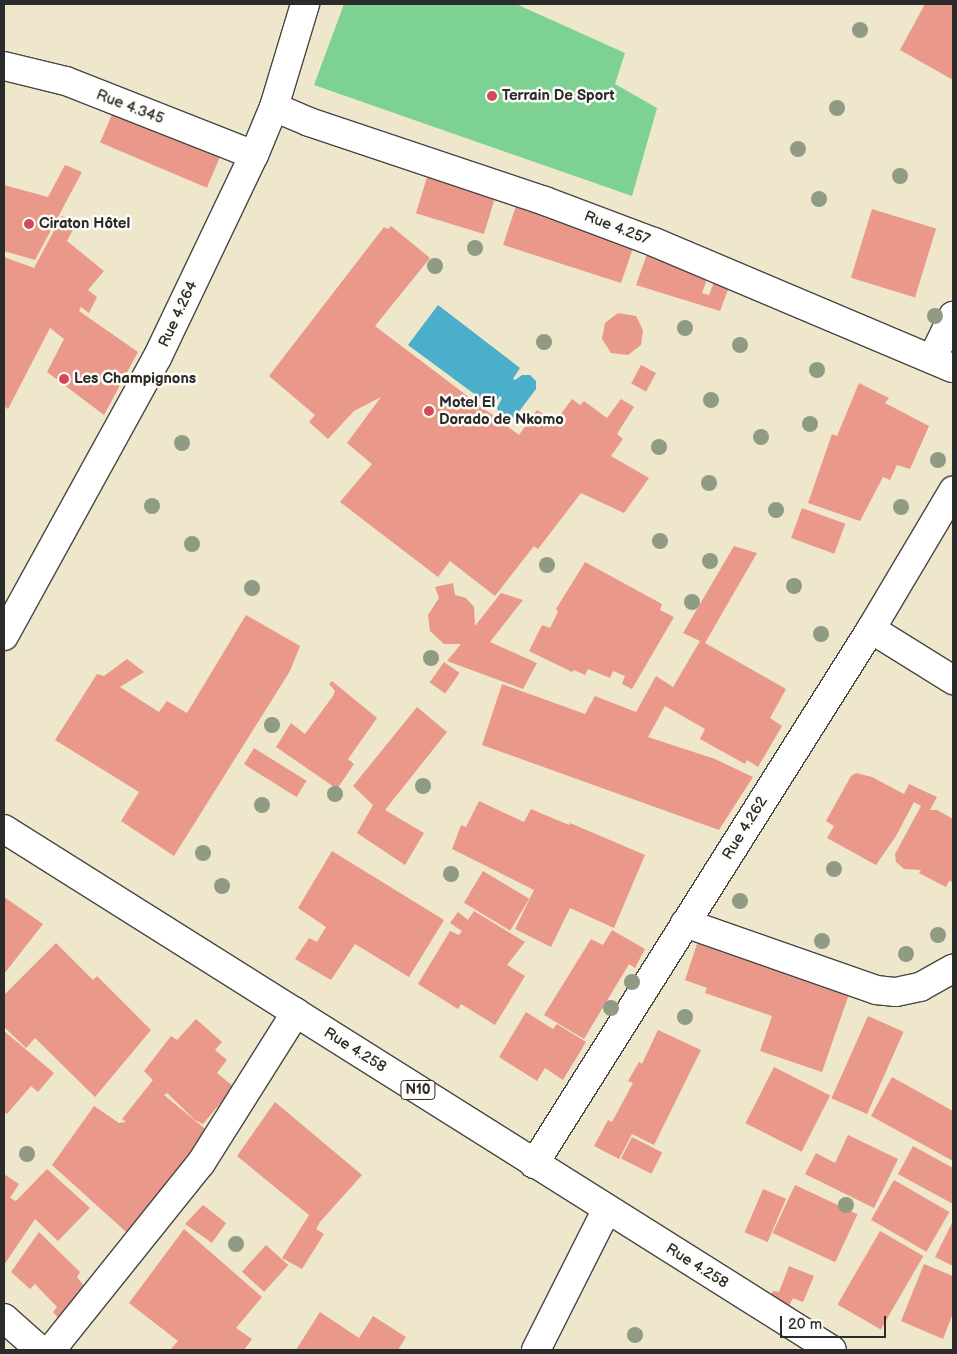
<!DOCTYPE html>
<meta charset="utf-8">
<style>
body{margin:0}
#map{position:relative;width:957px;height:1354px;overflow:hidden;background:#eee7cc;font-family:"Balsamiq Sans",sans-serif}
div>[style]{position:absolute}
.green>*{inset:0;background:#7dd193}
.water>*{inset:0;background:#4baecb}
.building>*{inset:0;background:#ea988a;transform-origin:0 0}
.roads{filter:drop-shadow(1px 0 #484743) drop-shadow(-1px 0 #484743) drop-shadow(0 1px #484743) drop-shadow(0 -1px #484743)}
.minor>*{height:28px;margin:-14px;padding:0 14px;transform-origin:14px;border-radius:14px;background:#fff}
.trunk>*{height:28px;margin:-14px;padding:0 14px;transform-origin:14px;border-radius:14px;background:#fff}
.trees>*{width:16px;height:16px;margin:-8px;border-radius:50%;background:#909b84}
.dots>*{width:14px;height:14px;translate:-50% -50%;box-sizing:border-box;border:2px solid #fdfcf7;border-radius:50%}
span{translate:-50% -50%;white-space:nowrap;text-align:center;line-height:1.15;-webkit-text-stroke:5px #fdfcf7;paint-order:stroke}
.shield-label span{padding:1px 4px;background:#fdfcf7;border:1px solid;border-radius:4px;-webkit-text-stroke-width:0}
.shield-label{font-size:14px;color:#2b2b2b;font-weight:700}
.poi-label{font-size:15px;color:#2b2b2b;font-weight:700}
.left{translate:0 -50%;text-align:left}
.street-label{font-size:15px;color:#2b2b2b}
.frame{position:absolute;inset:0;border:5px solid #2b2b2b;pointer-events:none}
.scale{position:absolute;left:780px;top:1316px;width:106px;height:22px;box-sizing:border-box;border:2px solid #2b2b2b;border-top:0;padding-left:6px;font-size:15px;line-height:18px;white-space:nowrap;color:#2b2b2b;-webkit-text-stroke:4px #fdfcf7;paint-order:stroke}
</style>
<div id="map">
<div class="green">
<i style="clip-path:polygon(344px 4px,516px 4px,625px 53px,615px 84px,657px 108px,632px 196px,314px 85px)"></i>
</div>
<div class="water">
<i style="clip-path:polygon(438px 305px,520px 368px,513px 379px,515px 380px,522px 375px,530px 375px,536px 381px,536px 389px,515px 417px,507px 420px,501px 418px,497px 408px,502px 398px,500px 396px,492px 407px,408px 345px)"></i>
</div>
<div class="building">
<i style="clip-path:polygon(925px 4px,953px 4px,953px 80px,900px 50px)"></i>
<i style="left:113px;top:112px;width:116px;height:33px;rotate:23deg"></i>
<i style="clip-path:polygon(65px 165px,82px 172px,35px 260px,4px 251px,4px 185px,48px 197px)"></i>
<i style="left:428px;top:174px;width:71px;height:41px;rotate:17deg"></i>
<i style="clip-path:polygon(518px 200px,633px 248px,621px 283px,503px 245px)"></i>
<i style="left:872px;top:209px;width:67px;height:72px;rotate:17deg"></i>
<i style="clip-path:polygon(62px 216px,76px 224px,67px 241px,104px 271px,88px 290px,97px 297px,89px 313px,81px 307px,79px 311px,138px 352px,104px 415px,47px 372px,64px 339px,50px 328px,8px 409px,4px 406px,4px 257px,34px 268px)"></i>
<i style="clip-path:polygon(391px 226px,430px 258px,375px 326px,519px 435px,537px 410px,555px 422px,572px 399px,580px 405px,584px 401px,607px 418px,621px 399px,634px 407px,617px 434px,623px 439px,611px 456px,649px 478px,624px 513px,581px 493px,538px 549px,534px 546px,495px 596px,450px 561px,438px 577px,340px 502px,372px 464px,347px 443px,381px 397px,354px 411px,328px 439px,309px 422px,315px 415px,269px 376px,384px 227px,388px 229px)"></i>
<i style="clip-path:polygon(647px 254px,709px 274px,702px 293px,709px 295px,716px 277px,731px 282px,720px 311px,636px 285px)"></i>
<i style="clip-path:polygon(618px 313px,636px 316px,643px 330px,641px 345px,628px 355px,611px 353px,602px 339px,605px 323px)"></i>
<i style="left:641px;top:365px;width:17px;height:21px;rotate:28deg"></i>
<i style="clip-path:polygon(859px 383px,889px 398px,885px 403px,929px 426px,910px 469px,897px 465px,890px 480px,883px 477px,860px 521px,808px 503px,832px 434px,837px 436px)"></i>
<i style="left:802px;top:508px;width:46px;height:32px;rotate:20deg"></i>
<i style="clip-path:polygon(734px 546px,757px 553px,705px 643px,786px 689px,770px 718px,782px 726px,758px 767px,747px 760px,745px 764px,700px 739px,705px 729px,665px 706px,648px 737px,715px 759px,753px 777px,719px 830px,482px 745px,502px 684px,585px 714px,595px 696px,636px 712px,656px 676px,673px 687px,700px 641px,683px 633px)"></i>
<i style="clip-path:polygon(585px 562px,662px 604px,660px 610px,674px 617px,632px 689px,622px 684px,625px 676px,613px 671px,610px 678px,588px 669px,585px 675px,574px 670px,572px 672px,529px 651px,542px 625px,550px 628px,558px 612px,556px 609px)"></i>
<i style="clip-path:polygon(453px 583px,455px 595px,466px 598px,474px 607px,475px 626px,501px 593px,523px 600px,490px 642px,537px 663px,523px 689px,447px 661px,461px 644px,444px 644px,430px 631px,428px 615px,439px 598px,435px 587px)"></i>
<i style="clip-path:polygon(246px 615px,300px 646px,290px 671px,174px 856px,121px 821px,139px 792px,55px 740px,97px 674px,104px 676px,127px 659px,144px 672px,120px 687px,159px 712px,167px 701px,187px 713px)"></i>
<i style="left:444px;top:662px;width:19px;height:25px;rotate:35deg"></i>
<i style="clip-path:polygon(332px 681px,377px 718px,348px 759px,354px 764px,337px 789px,276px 747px,291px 723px,305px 734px,333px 696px,335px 691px,329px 684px)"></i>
<i style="clip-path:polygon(417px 707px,447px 732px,385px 810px,424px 833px,405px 865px,357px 833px,373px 805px,353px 786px)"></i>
<i style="left:254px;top:748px;width:62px;height:19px;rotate:32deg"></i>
<i style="clip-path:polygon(856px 773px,872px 777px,904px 794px,909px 784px,937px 797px,930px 810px,937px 810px,953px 819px,953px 882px,949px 881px,946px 887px,919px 873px,921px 870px,904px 869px,896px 862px,895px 854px,921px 806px,914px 802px,896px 836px,876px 865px,827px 838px,834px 826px,826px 821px,851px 776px)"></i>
<i style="clip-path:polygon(479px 801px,524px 822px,531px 809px,569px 825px,570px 823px,645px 855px,614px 928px,570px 908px,551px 947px,515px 929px,534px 890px,452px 849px,461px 825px,466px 827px)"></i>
<i style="clip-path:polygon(332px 851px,444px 920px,409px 977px,355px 944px,331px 980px,295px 959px,309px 938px,317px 942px,326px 927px,298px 908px)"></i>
<i style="left:483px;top:871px;width:54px;height:37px;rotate:31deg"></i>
<i style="clip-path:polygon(4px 897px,43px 924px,4px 974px)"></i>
<i style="clip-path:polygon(474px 911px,525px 942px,507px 965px,525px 976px,495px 1025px,461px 1004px,458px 1009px,418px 984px,450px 931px,459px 935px,462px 931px,450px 923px,458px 912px,468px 920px)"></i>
<i style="clip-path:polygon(612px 930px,645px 949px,635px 968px,629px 964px,584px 1039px,544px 1015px,591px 939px,603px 945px)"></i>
<i style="clip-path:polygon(699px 938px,849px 994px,822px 1072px,760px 1051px,772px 1016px,705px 993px,707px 988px,685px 980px)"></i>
<i style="clip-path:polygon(56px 943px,93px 980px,97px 976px,151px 1030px,95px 1097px,35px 1038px,26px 1048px,4px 1027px,4px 995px)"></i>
<i style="clip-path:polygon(526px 1012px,553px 1029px,557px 1024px,586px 1042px,563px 1080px,545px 1068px,537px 1081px,499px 1057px)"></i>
<i style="left:868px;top:1016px;width:39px;height:90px;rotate:24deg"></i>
<i style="clip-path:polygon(196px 1019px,222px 1042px,215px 1050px,227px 1060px,217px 1073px,234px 1087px,203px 1124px,195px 1120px,167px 1093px,164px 1095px,215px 1137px,135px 1240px,52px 1165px,94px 1106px,119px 1123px,126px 1122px,122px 1119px,153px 1080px,144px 1071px,171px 1036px,177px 1040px)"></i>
<i style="clip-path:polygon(658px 1030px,701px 1050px,654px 1145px,632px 1134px,619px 1159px,594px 1146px,608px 1120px,612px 1122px,633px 1083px,628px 1081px,639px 1062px,642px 1064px)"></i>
<i style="clip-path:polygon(4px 1031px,54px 1073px,38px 1092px,31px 1086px,7px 1114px,4px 1112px)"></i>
<i style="left:774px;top:1067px;width:63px;height:63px;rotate:27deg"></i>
<i style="clip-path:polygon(892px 1077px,953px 1111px,953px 1161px,871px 1116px)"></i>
<i style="clip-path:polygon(275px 1102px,362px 1175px,320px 1222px,316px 1229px,324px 1234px,302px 1269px,282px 1258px,309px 1215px,237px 1156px)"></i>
<i style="clip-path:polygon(848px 1135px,898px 1159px,874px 1208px,805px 1174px,816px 1153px,835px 1163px)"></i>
<i style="left:632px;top:1137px;width:34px;height:24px;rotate:27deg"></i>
<i style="clip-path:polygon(913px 1146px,953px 1168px,953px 1204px,898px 1174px)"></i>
<i style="clip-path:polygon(47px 1169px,90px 1208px,58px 1241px,35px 1219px,4px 1265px,4px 1174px,19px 1184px,10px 1198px,16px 1201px)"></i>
<i style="left:894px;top:1180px;width:64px;height:46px;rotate:30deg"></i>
<i style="left:795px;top:1185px;width:69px;height:53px;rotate:25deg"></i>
<i style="left:763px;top:1189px;width:25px;height:47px;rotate:23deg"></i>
<i style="clip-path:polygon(203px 1205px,226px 1223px,212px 1243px,185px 1224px)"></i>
<i style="clip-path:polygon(953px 1221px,953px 1266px,935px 1257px)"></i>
<i style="clip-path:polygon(184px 1229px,262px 1297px,236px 1328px,252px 1339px,244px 1350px,170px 1350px,178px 1341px,129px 1303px)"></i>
<i style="left:880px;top:1231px;width:50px;height:85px;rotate:30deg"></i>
<i style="clip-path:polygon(39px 1232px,80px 1272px,77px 1277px,84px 1286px,60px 1320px,53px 1312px,57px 1307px,35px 1284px,30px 1289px,11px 1272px)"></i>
<i style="left:266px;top:1245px;width:30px;height:36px;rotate:42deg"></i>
<i style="clip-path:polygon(924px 1264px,953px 1276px,953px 1313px,943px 1339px,901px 1321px)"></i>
<i style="clip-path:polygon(789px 1266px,814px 1276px,803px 1302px,793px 1298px,778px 1328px,758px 1318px,773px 1291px,779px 1292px)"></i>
<i style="clip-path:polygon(320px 1312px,359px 1338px,373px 1316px,406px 1337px,398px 1350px,296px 1350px)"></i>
</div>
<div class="roads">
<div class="minor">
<i style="left:4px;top:66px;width:64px;rotate:13.6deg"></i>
<i style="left:66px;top:81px;width:202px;rotate:21.5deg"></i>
<i style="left:274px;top:107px;width:38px;rotate:23deg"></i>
<i style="left:309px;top:122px;width:249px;rotate:18.5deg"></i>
<i style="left:545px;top:201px;width:116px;rotate:20.6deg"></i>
<i style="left:654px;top:242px;width:324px;rotate:22.9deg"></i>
<i style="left:932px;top:359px;width:48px;rotate:-64deg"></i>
<i style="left:871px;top:629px;width:97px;rotate:31.9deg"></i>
<i style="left:4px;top:636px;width:317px;rotate:-61.2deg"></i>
<i style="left:157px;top:358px;width:225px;rotate:-64.5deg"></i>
<i style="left:254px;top:155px;width:52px;rotate:-67.4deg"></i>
<i style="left:274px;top:107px;width:108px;rotate:-73.2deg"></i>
<i style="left:685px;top:923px;width:202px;rotate:19.3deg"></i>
<i style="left:876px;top:990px;width:20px;rotate:6deg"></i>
<i style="left:896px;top:992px;width:25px;rotate:-12deg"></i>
<i style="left:920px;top:987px;width:38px;rotate:-29deg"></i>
<i style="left:534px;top:1164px;width:632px;rotate:-57.79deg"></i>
<i style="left:871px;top:629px;width:161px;rotate:-59.3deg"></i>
<i style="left:4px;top:1318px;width:48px;rotate:41.6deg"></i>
<i style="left:51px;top:1350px;width:240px;rotate:-51.3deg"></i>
<i style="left:201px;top:1163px;width:178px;rotate:-57.8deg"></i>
<i style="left:536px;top:1350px;width:158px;rotate:-63.3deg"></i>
</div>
<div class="trunk">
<i style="left:4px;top:829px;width:978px;rotate:32.18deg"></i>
</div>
</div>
<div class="trees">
<i style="left:860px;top:30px"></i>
<i style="left:837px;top:108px"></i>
<i style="left:798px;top:149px"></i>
<i style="left:900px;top:176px"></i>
<i style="left:819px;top:199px"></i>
<i style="left:475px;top:248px"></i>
<i style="left:435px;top:266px"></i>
<i style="left:935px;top:316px"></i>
<i style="left:685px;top:328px"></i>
<i style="left:544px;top:342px"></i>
<i style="left:740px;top:345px"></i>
<i style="left:817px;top:370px"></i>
<i style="left:711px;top:400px"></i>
<i style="left:810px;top:424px"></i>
<i style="left:761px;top:437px"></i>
<i style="left:182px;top:443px"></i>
<i style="left:659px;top:447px"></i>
<i style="left:938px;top:460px"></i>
<i style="left:709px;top:483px"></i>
<i style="left:152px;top:506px"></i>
<i style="left:901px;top:507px"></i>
<i style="left:776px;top:510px"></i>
<i style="left:660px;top:541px"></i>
<i style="left:192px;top:544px"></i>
<i style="left:710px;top:561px"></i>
<i style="left:547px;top:565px"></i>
<i style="left:794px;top:586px"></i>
<i style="left:252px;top:588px"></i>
<i style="left:692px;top:602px"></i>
<i style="left:821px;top:634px"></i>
<i style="left:431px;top:658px"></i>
<i style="left:272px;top:725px"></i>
<i style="left:423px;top:786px"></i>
<i style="left:335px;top:794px"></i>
<i style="left:262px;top:805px"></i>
<i style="left:203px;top:853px"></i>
<i style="left:834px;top:869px"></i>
<i style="left:451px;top:874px"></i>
<i style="left:222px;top:886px"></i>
<i style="left:740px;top:901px"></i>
<i style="left:938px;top:935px"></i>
<i style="left:822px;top:941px"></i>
<i style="left:906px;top:954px"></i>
<i style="left:632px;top:982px"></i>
<i style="left:611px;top:1008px"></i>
<i style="left:685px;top:1017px"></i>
<i style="left:27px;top:1154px"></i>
<i style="left:846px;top:1205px"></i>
<i style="left:236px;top:1244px"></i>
<i style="left:635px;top:1335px"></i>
</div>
<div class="dots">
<i style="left:492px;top:96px;background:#d1495b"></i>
<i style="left:29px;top:224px;background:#d1495b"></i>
<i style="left:64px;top:379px;background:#d1495b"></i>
<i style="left:429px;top:411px;background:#d1495b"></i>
</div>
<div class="shield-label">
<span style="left:418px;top:1090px">N10</span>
</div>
<div class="poi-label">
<span class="left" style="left:502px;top:96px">Terrain De Sport</span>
<span class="left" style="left:39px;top:224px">Ciraton Hôtel</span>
<span class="left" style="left:74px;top:379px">Les Champignons</span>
<span class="left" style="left:439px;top:411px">Motel El<br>Dorado de Nkomo</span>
</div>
<div class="street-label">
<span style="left:130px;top:107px;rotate:21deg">Rue 4.345</span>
<span style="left:617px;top:228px;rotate:21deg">Rue 4.257</span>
<span style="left:178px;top:314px;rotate:-65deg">Rue 4.264</span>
<span style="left:745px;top:828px;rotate:-58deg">Rue 4.262</span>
<span style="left:355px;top:1050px;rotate:32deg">Rue 4.258</span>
<span style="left:697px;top:1266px;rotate:32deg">Rue 4.258</span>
</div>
<div class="frame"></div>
<div class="scale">20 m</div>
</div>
